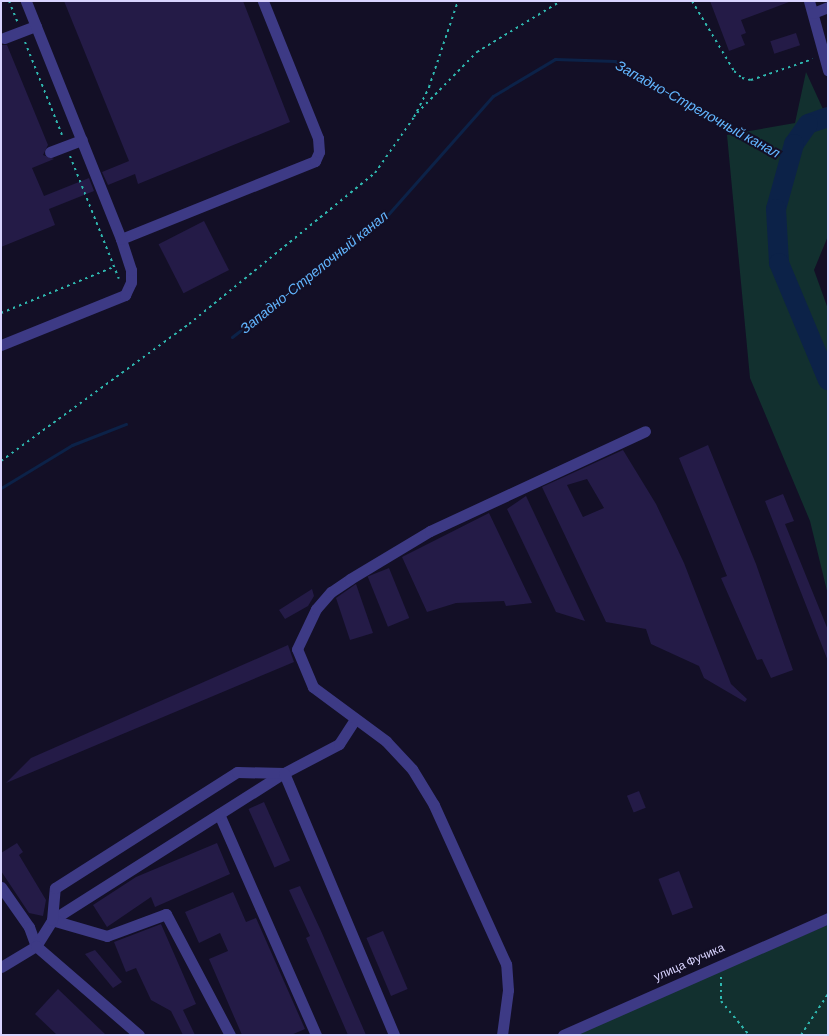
<!DOCTYPE html>
<meta charset="utf-8">
<style>
body{margin:0}
#map{position:relative;width:829px;height:1036px;overflow:hidden;background:#130f26;font-family:Barlow,sans-serif}
div>[style]{position:absolute}
.green>*{inset:0;background:#12302f}
.stream>*{height:3px;margin:-1.5px;padding:0 1.5px;transform-origin:1.5px;border-radius:1.5px;background:#0c2248}
.river>*{height:20px;margin:-10px;padding:0 10px;transform-origin:10px;border-radius:10px;background:#0c2248}
.building>*{inset:0;background:#241b47;transform-origin:0 0}
.path>*{height:2px;margin-top:-1px;transform-origin:0;background:repeating-linear-gradient(90deg,#2fb8b0 0 2.5px,transparent 0 6.5px)}
.minor>*{height:11px;margin:-5.5px;padding:0 5.5px;transform-origin:5.5px;border-radius:5.5px;background:#3d3a85}
span{translate:-50% -50%;white-space:nowrap;text-align:center;line-height:1.15;-webkit-text-stroke:4px #130f26;paint-order:stroke}
.street-label{font-size:12px;color:#d9d4ff}
.water-label{font-size:14px;color:#62b6ff;font-style:italic}
.frame{position:absolute;inset:0;border:2px solid #d9d4ff;pointer-events:none}
</style>
<div id="map">
<div class="green">
<i style="clip-path:polygon(806px 72px,828px 120px,828px 236px,814px 270px,828px 309px,828px 595px,810px 521px,750px 378px,727px 135px,795px 123px)"></i>
<i style="clip-path:polygon(828px 925px,828px 1035px,568px 1035px,756px 955px)"></i>
</div>
<div class="stream">
<i style="left:232px;top:337px;width:192px;rotate:-37.8deg"></i>
<i style="left:384px;top:219px;width:164px;rotate:-48.5deg"></i>
<i style="left:493px;top:96px;width:72px;rotate:-30.8deg"></i>
<i style="left:555px;top:59px;width:60px;rotate:1.9deg"></i>
<i style="left:615px;top:61px;width:88px;rotate:32.4deg"></i>
<i style="left:689px;top:108px;width:112px;rotate:27deg"></i>
<i style="left:1px;top:488px;width:83px;rotate:-31.2deg"></i>
<i style="left:72px;top:445px;width:58px;rotate:-21.3deg"></i>
</div>
<div class="river">
<i style="left:828px;top:117px;width:21px;rotate:161deg"></i>
<i style="left:808px;top:124px;width:24px;rotate:125deg"></i>
<i style="left:794px;top:144px;width:67px;rotate:105.5deg"></i>
<i style="left:776px;top:209px;width:54px;rotate:86.8deg"></i>
<i style="left:779px;top:263px;width:127px;rotate:67.3deg"></i>
</div>
<div class="building">
<i style="clip-path:polygon(64px 1px,243px 1px,290px 122px,138px 184px,135px 174px,108px 185px,102px 172px,129px 161px)"></i>
<i style="clip-path:polygon(710px 1px,788px 1px,789px 2px,741px 20px,746px 33px,741px 35px,745px 45px,729px 51px)"></i>
<i style="left:796px;top:33px;width:13px;height:27px;rotate:72deg"></i>
<i style="clip-path:polygon(1px 45px,7px 45px,48px 145px,43px 155px,54px 159px,32px 168px,44px 196px,89px 178px,94px 191px,49px 209px,55px 225px,1px 247px)"></i>
<i style="left:204px;top:221px;width:55px;height:51px;rotate:63deg"></i>
<i style="clip-path:polygon(708px 445px,756px 564px,793px 670px,771px 678px,762px 659px,757px 660px,721px 578px,727px 576px,679px 458px)"></i>
<i style="clip-path:polygon(evenodd,623px 450px,656px 504px,684px 563px,731px 684px,747px 699px,745px 702px,704px 678px,699px 666px,651px 644px,646px 629px,606px 622px,542px 487px,623px 450px,587px 479px,604px 508px,583px 517px,567px 485px,587px 479px)"></i>
<i style="clip-path:polygon(783px 494px,794px 521px,785px 524px,828px 630px,828px 661px,765px 501px)"></i>
<i style="clip-path:polygon(526px 496px,585px 621px,556px 612px,507px 509px)"></i>
<i style="clip-path:polygon(489px 513px,532px 603px,506px 606px,504px 601px,456px 603px,427px 612px,402px 557px)"></i>
<i style="left:389px;top:568px;width:54px;height:23px;rotate:68deg"></i>
<i style="clip-path:polygon(356px 584px,373px 633px,350px 640px,336px 598px)"></i>
<i style="clip-path:polygon(312px 589px,314px 596px,308px 606px,285px 619px,279px 610px)"></i>
<i style="clip-path:polygon(288px 645px,294px 662px,6px 783px,31px 758px)"></i>
<i style="left:639px;top:791px;width:18px;height:13px;rotate:68deg"></i>
<i style="left:264px;top:802px;width:64px;height:17px;rotate:66deg"></i>
<i style="clip-path:polygon(17px 843px,23px 852px,19px 855px,46px 900px,43px 916px,29px 913px,1px 871px,1px 853px)"></i>
<i style="clip-path:polygon(217px 843px,230px 874px,155px 907px,151px 897px,107px 927px,93px 905px,136px 877px)"></i>
<i style="left:679px;top:871px;width:39px;height:22px;rotate:69deg"></i>
<i style="clip-path:polygon(300px 886px,321px 931px,366px 1035px,348px 1035px,306px 938px,310px 936px,289px 890px)"></i>
<i style="clip-path:polygon(233px 892px,246px 922px,256px 918px,305px 1029px,291px 1035px,242px 1035px,209px 959px,228px 951px,220px 933px,199px 943px,185px 912px)"></i>
<i style="clip-path:polygon(161px 924px,196px 1004px,183px 1010px,195px 1035px,183px 1035px,171px 1011px,151px 1000px,136px 968px,126px 972px,114px 942px)"></i>
<i style="left:383px;top:931px;width:63px;height:18px;rotate:67deg"></i>
<i style="clip-path:polygon(95px 950px,122px 982px,113px 988px,85px 954px)"></i>
<i style="clip-path:polygon(58px 989px,106px 1035px,57px 1035px,35px 1014px)"></i>
</div>
<div class="path">
<i style="left:9px;top:1px;width:22px;rotate:68deg"></i>
<i style="left:692px;top:1px;width:82px;rotate:59deg"></i>
<i style="left:734px;top:71px;width:11px;rotate:41deg"></i>
<i style="left:742px;top:78px;width:9px;rotate:13deg"></i>
<i style="left:751px;top:80px;width:65px;rotate:-18.7deg"></i>
<i style="left:25px;top:42px;width:100px;rotate:68.3deg"></i>
<i style="left:417px;top:113px;width:86px;rotate:-45.5deg"></i>
<i style="left:477px;top:52px;width:98px;rotate:-31.3deg"></i>
<i style="left:70px;top:156px;width:132px;rotate:68.3deg"></i>
<i style="left:1px;top:313px;width:122px;rotate:-22.2deg"></i>
<i style="left:1px;top:461px;width:233px;rotate:-36.1deg"></i>
<i style="left:189px;top:324px;width:240px;rotate:-39.1deg"></i>
<i style="left:375px;top:173px;width:68px;rotate:-55.1deg"></i>
<i style="left:414px;top:117px;width:34px;rotate:-63deg"></i>
<i style="left:429px;top:87px;width:91px;rotate:-71.4deg"></i>
<i style="left:721px;top:977px;width:24px;rotate:90deg"></i>
<i style="left:721px;top:1001px;width:44px;rotate:50.5deg"></i>
<i style="left:801px;top:1035px;width:49px;rotate:-56.6deg"></i>
</div>
<div class="minor">
<i style="left:809px;top:1px;width:72px;rotate:74.6deg"></i>
<i style="left:813px;top:13px;width:16px;rotate:-22deg"></i>
<i style="left:4px;top:38px;width:34px;rotate:-21deg"></i>
<i style="left:50px;top:152px;width:34px;rotate:-21deg"></i>
<i style="left:121px;top:239px;width:209px;rotate:-21.9deg"></i>
<i style="left:315px;top:161px;width:10px;rotate:-66deg"></i>
<i style="left:319px;top:152px;width:14px;rotate:-94deg"></i>
<i style="left:318px;top:138px;width:148px;rotate:-111.9deg"></i>
<i style="left:1px;top:345px;width:134px;rotate:-22deg"></i>
<i style="left:125px;top:295px;width:14px;rotate:-65deg"></i>
<i style="left:131px;top:282px;width:12px;rotate:-90deg"></i>
<i style="left:131px;top:270px;width:33px;rotate:-108deg"></i>
<i style="left:121px;top:239px;width:256px;rotate:-111.8deg"></i>
<i style="left:219px;top:814px;width:241px;rotate:66.3deg"></i>
<i style="left:1px;top:887px;width:49px;rotate:55deg"></i>
<i style="left:29px;top:927px;width:20px;rotate:70deg"></i>
<i style="left:36px;top:946px;width:31px;rotate:-58deg"></i>
<i style="left:52px;top:920px;width:275px;rotate:-32.4deg"></i>
<i style="left:284px;top:773px;width:62px;rotate:-27.8deg"></i>
<i style="left:339px;top:744px;width:30px;rotate:-57deg"></i>
<i style="left:1px;top:967px;width:41px;rotate:-31deg"></i>
<i style="left:36px;top:946px;width:136px;rotate:40.8deg"></i>
<i style="left:230px;top:1035px;width:137px;rotate:-117.9deg"></i>
<i style="left:166px;top:914px;width:63px;rotate:159.6deg"></i>
<i style="left:107px;top:936px;width:57px;rotate:-163.8deg"></i>
<i style="left:52px;top:920px;width:32px;rotate:-85deg"></i>
<i style="left:55px;top:888px;width:216px;rotate:-32.5deg"></i>
<i style="left:237px;top:772px;width:47px;rotate:1.2deg"></i>
<i style="left:284px;top:773px;width:284px;rotate:67.2deg"></i>
<i style="left:502px;top:1035px;width:45px;rotate:-82.4deg"></i>
<i style="left:508px;top:990px;width:26px;rotate:-94deg"></i>
<i style="left:506px;top:964px;width:175px;rotate:-114.4deg"></i>
<i style="left:434px;top:805px;width:42px;rotate:-121.4deg"></i>
<i style="left:412px;top:769px;width:38px;rotate:-133deg"></i>
<i style="left:386px;top:741px;width:91px;rotate:-143.5deg"></i>
<i style="left:313px;top:687px;width:41px;rotate:-112.8deg"></i>
<i style="left:297px;top:649px;width:44px;rotate:-64.6deg"></i>
<i style="left:316px;top:609px;width:23px;rotate:-49deg"></i>
<i style="left:331px;top:592px;width:23px;rotate:-34deg"></i>
<i style="left:350px;top:579px;width:93px;rotate:-31deg"></i>
<i style="left:430px;top:531px;width:237px;rotate:-24.9deg"></i>
<i style="left:563px;top:1035px;width:290px;rotate:-23.8deg"></i>
</div>
<div class="street-label">
<span style="left:689px;top:962px;rotate:-24deg">улица Фучика</span>
</div>
<div class="water-label">
<span style="left:698px;top:109px;rotate:29deg">Западно-Стрелочный канал</span>
<span style="left:314px;top:272px;rotate:-39deg">Западно-Стрелочный канал</span>
</div>
<div class="frame"></div>
</div>
